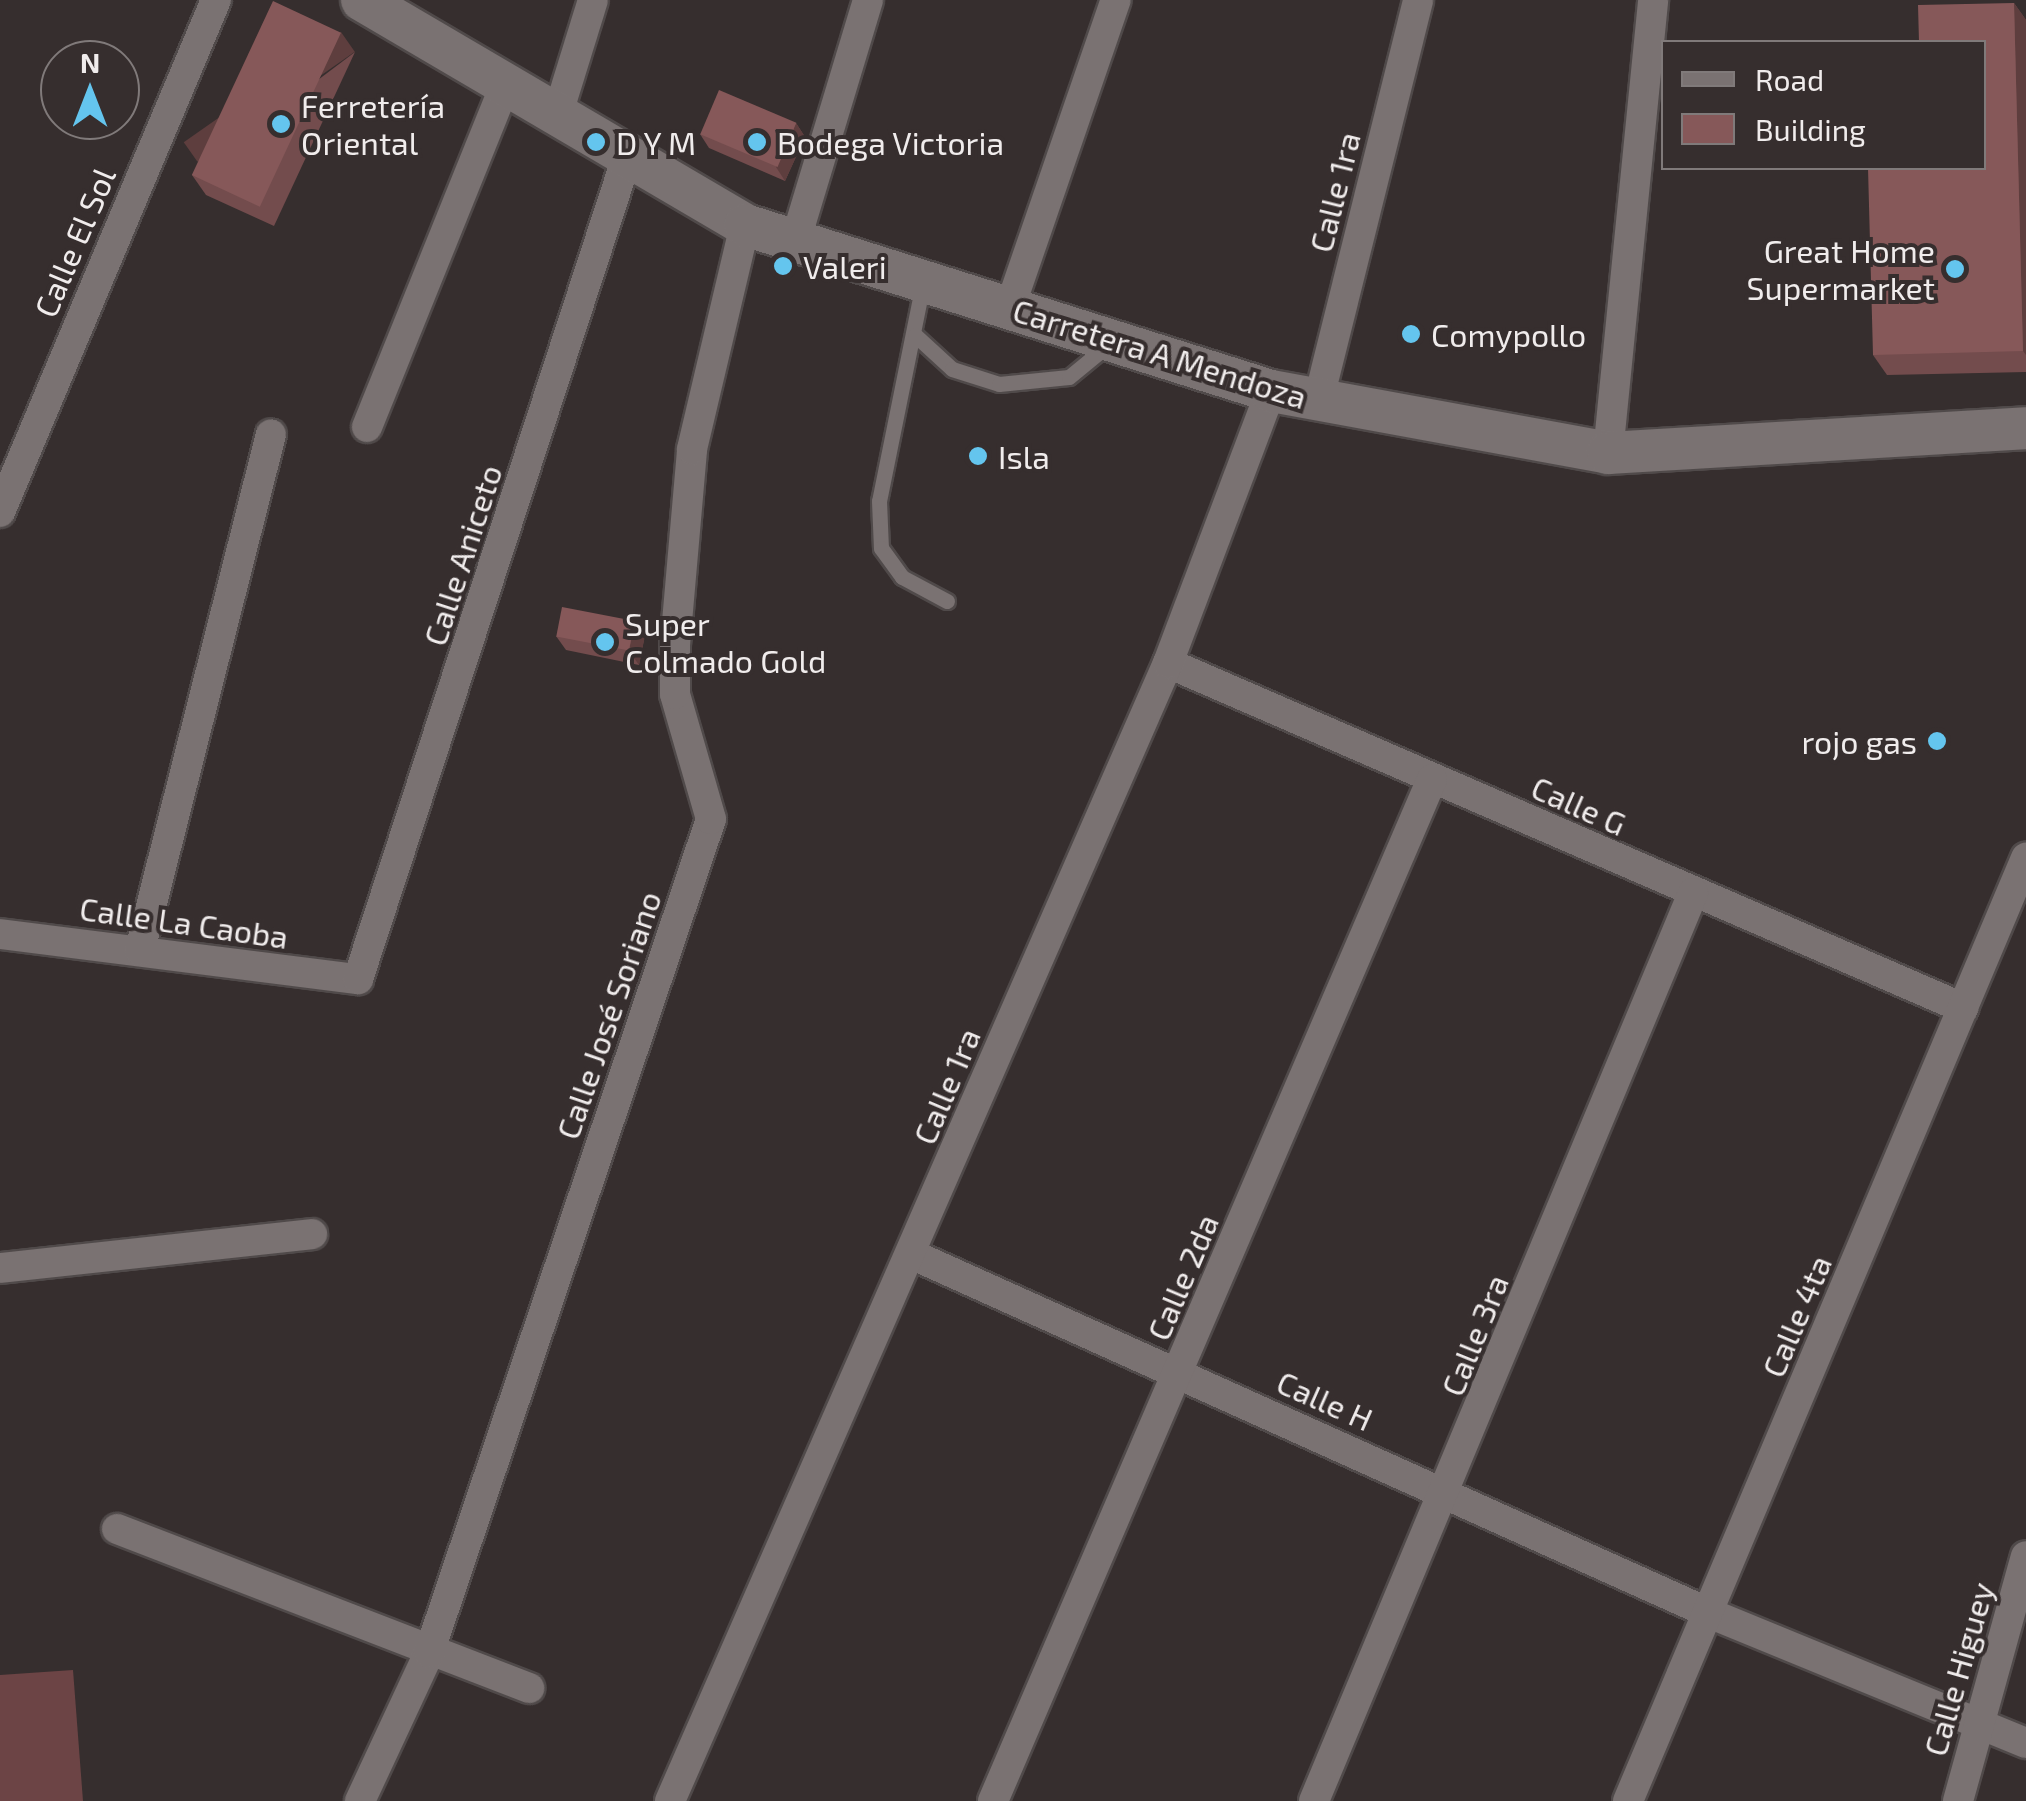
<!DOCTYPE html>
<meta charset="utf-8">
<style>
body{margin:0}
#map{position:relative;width:2026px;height:1801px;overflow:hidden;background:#362e2e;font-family:"Exo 2",sans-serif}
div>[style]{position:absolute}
.green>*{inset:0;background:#6c4445}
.roads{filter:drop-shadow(2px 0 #504a4a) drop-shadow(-2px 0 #504a4a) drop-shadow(0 2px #504a4a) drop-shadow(0 -2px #504a4a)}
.lane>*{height:15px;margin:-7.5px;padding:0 7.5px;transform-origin:7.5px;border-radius:7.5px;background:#7a7272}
.street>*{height:30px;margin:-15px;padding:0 15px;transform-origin:15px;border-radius:15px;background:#7a7272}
.secondary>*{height:42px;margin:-21px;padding:0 21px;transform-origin:21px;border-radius:21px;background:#7a7272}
.wall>*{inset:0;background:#734c4d}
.shaded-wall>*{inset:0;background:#5e3e3e;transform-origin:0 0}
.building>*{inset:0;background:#865859;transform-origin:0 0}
.dots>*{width:28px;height:28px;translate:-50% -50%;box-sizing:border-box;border:5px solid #362e2e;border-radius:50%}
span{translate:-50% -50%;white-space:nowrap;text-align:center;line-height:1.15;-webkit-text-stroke:8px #362e2e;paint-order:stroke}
.poi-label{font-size:32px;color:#f0ecec}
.left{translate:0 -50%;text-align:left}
.right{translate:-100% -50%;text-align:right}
.street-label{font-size:32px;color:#f0ecec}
.legend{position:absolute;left:1661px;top:40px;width:325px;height:130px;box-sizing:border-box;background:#362e2e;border:2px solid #807a7a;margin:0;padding:12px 18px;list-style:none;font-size:30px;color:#f0ecec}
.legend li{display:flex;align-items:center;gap:20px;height:50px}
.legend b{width:50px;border:2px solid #807a7a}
.north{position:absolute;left:40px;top:40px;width:100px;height:100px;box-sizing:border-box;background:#362e2e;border:2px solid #807a7a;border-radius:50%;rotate:0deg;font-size:28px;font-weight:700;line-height:40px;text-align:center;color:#f0ecec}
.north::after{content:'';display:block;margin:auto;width:35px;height:45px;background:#64c5ee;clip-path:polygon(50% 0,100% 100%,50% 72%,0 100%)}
</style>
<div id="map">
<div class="green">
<i style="clip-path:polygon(73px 1670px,83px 1801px,0 1801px,0 1675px)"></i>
</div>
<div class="roads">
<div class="lane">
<i style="left:923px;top:283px;width:222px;rotate:101.4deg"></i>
<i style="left:879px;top:501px;width:47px;rotate:87.6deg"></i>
<i style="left:881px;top:548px;width:36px;rotate:54deg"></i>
<i style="left:902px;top:577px;width:51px;rotate:28.1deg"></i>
<i style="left:915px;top:335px;width:50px;rotate:42.6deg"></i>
<i style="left:952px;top:369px;width:49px;rotate:17.7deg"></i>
<i style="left:999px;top:384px;width:70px;rotate:-5.7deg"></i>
<i style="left:1069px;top:377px;width:52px;rotate:-39.5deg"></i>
</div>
<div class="street">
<i style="left:558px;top:113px;width:118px;rotate:-72.8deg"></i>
<i style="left:795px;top:242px;width:253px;rotate:-73.2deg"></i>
<i style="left:1010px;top:307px;width:325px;rotate:-71deg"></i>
<i style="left:1318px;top:402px;width:414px;rotate:-76deg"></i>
<i style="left:367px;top:427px;width:369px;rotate:-68deg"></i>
<i style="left:1608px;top:453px;width:455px;rotate:-84.3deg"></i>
<i style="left:0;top:512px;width:556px;rotate:-67.13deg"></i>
<i style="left:1168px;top:663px;width:867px;rotate:23.46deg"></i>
<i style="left:0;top:934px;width:361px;rotate:7.2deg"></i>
<i style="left:358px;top:979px;width:871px;rotate:-71.88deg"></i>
<i style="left:140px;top:950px;width:532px;rotate:-75.75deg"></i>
<i style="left:911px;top:1254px;width:875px;rotate:24.22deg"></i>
<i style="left:1709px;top:1613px;width:343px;rotate:22.3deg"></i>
<i style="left:0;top:1268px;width:314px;rotate:-6.2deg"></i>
<i style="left:117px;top:1529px;width:442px;rotate:21.1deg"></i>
<i style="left:360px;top:1801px;width:163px;rotate:-65deg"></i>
<i style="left:429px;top:1653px;width:880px;rotate:-71.32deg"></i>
<i style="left:711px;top:819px;width:130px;rotate:-106.1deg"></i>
<i style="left:675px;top:694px;width:49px;rotate:-90deg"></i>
<i style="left:675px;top:645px;width:197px;rotate:-85deg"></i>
<i style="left:692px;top:449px;width:230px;rotate:-76.7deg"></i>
<i style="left:670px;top:1801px;width:1242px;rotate:-66.37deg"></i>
<i style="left:1168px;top:663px;width:291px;rotate:-69.3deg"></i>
<i style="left:993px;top:1801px;width:1112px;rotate:-66.75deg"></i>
<i style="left:1314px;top:1801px;width:984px;rotate:-67.34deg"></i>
<i style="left:1628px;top:1801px;width:1024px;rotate:-67.12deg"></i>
<i style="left:1958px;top:1801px;width:254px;rotate:-74.5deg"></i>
</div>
<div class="secondary">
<i style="left:362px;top:0;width:444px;rotate:30.4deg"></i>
<i style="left:745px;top:225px;width:552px;rotate:17.52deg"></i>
<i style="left:1271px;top:391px;width:343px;rotate:10.4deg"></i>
<i style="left:1608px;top:453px;width:419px;rotate:-3.4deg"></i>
</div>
</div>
<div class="wall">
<i style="clip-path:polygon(2014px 3px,2026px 20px,2026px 372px,1887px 375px,1873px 355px)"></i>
<i style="clip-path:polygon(355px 52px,274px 226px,206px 195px,192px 175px)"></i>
<i style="clip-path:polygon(796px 123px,805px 137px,785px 181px,709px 148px,700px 134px)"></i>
<i style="clip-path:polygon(635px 621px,645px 635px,639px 665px,566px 650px,556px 636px)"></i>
</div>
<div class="shaded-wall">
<i style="clip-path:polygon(2014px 3px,2026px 20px,2026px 355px,2023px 351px)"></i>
<i style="left:341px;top:32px;width:24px;height:192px;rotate:55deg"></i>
<i style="clip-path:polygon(796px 123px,805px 137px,785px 181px,776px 167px)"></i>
<i style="clip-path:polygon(635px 621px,645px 635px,639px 665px,629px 651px)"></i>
</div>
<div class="building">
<i style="left:273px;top:1px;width:75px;height:192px;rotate:25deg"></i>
<i style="clip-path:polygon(2014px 3px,2023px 351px,1873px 355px,1868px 168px,1984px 168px,1984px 42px,1919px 42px,1918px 5px)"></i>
<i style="left:719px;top:90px;width:84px;height:48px;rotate:23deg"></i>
<i style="left:562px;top:607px;width:74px;height:30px;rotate:11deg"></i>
</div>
<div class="dots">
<i style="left:281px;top:124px;background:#64c5ee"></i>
<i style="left:596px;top:142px;background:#64c5ee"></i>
<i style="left:757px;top:142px;background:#64c5ee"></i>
<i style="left:783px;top:266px;background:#64c5ee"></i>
<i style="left:1955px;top:269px;background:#64c5ee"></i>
<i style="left:1411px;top:334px;background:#64c5ee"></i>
<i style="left:978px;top:456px;background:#64c5ee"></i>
<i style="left:605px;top:642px;background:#64c5ee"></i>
<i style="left:1937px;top:741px;background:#64c5ee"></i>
</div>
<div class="poi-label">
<span class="left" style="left:301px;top:124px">Ferretería<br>Oriental</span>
<span class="left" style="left:616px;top:142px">D Y M</span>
<span class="left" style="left:777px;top:142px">Bodega Victoria</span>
<span class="right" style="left:1935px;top:269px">Great Home<br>Supermarket</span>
<span class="left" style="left:803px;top:266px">Valeri</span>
<span class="left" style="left:1431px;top:334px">Comypollo</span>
<span class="left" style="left:998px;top:456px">Isla</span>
<span class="left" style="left:625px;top:642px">Super<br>Colmado Gold</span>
<span class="right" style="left:1917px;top:741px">rojo gas</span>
</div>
<div class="street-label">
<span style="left:1334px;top:192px;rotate:-76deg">Calle 1ra</span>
<span style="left:74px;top:242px;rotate:-67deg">Calle El Sol</span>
<span style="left:1160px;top:353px;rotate:17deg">Carretera A Mendoza</span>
<span style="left:462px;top:555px;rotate:-72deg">Calle Aniceto</span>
<span style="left:1579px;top:805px;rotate:24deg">Calle G</span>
<span style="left:184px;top:922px;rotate:8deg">Calle La Caoba</span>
<span style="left:608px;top:1015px;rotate:-71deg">Calle José Soriano</span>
<span style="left:946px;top:1086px;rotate:-67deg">Calle 1ra</span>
<span style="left:1182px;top:1277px;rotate:-67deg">Calle 2da</span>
<span style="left:1796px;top:1316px;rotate:-67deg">Calle 4ta</span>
<span style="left:1474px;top:1335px;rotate:-68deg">Calle 3ra</span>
<span style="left:1325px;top:1400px;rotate:24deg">Calle H</span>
<span style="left:1958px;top:1669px;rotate:-74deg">Calle Higuey</span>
</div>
<ul class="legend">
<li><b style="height:12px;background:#7a7272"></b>Road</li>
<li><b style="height:28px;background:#865859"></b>Building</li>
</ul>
<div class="north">N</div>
</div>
